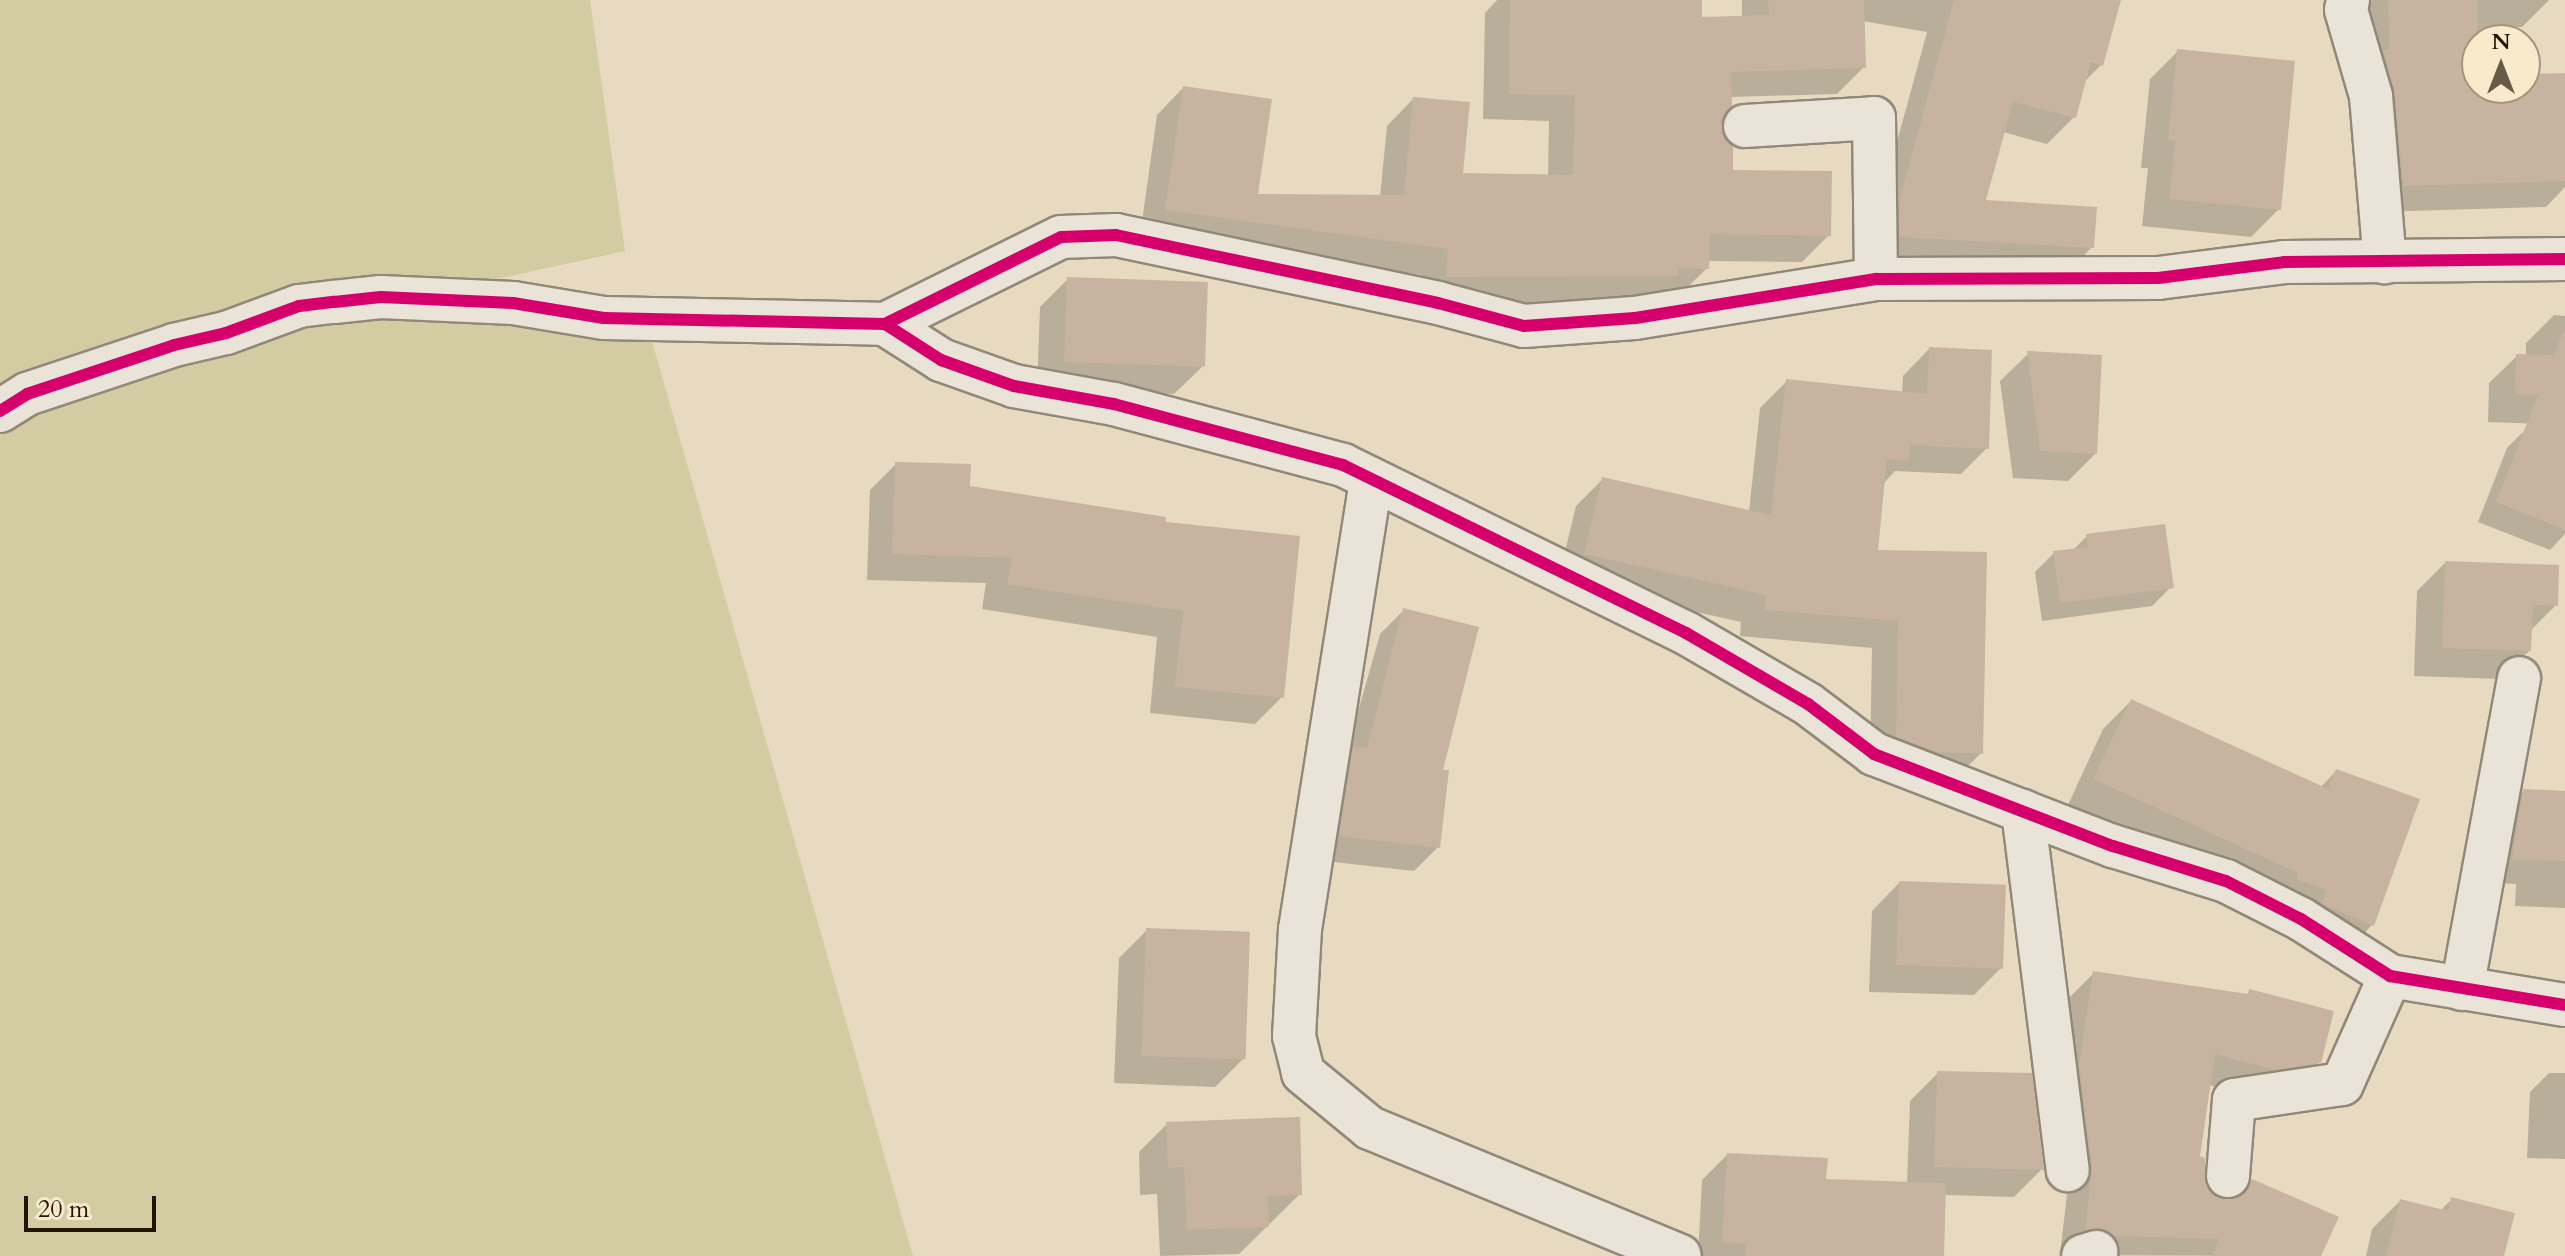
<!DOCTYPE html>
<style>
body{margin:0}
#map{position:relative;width:2565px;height:1256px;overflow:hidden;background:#e7dac1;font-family:Cardo,serif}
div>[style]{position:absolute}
.green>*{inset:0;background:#d3cca2}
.shadow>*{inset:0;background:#0003}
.building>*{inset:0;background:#c7b39f;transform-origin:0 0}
.roads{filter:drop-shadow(2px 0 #918878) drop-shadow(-2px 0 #918878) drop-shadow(0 2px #918878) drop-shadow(0 -2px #918878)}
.minor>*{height:42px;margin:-21px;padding:0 21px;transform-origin:21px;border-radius:21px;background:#eae3d7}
.cycleway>*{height:12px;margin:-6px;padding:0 6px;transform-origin:6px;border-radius:6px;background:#d6006c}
span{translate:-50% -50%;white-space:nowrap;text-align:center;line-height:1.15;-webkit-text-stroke:6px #faeacc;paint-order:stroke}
.north{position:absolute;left:2461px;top:24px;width:80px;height:80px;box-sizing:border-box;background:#faeacc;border:2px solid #a4957c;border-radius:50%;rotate:0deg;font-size:22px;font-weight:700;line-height:32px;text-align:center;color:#221504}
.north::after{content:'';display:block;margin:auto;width:28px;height:36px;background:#675a46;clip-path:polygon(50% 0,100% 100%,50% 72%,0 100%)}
.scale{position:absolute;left:24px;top:1196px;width:132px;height:36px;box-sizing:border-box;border:4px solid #221504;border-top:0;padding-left:10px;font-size:24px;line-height:28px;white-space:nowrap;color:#221504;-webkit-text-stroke:6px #faeacc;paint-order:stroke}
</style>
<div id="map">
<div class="green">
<i style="clip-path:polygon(0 0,590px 0,625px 251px,396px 301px,646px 320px,913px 1256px,0 1256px)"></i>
</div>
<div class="shadow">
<i style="clip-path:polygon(1497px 0,1700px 0,1700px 19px,1742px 18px,1742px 0,2098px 0,2101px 65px,2083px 83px,2074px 117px,2047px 144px,2003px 132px,1984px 202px,2092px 247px,2066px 274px,1874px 263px,1874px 226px,1927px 32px,1862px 21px,1864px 67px,1837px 94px,1729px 97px,1719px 127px,1731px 172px,1829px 235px,1802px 262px,1707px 261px,1707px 268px,1680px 295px,1649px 302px,1420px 303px,1422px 275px,1140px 236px,1157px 115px,1183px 88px,1256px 196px,1380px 197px,1387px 126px,1413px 99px,1461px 175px,1548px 177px,1549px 121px,1483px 119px,1485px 13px)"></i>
<i style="clip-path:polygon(2370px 0,2549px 0,2522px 27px,2494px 28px,2495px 40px,2477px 40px,2477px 88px,2525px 88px,2525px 76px,2565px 75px,2565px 187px,2546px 207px,2376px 212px,2361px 9px)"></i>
<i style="clip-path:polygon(2178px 51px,2279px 209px,2251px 237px,2142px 226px,2148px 168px,2141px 168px,2150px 79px)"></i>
<i style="clip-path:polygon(1068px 279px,1202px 367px,1174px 394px,1037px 389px,1040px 307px)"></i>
<i style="clip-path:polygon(2554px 315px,2565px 316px,2565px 425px,2488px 422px,2489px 383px,2517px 356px,2526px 356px,2526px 343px)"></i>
<i style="clip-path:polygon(1929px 349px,1987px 448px,1961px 474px,1895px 471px,1883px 484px,1876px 552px,1981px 753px,1954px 780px,1870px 763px,1872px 648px,1740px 636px,1741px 622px,1558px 581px,1576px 506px,1603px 479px,1749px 512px,1760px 408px,1787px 381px,1902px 393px,1903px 376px)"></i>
<i style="clip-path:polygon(2028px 354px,2096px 453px,2068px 481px,2013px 478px,2000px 381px)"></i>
<i style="clip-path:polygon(2526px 429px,2565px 444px,2565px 534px,2550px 550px,2478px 522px,2507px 448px)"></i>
<i style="clip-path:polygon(896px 464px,968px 488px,1163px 524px,1282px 697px,1255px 724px,1150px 713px,1157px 637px,982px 609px,986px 583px,867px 580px,870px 490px)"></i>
<i style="clip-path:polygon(2087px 536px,2171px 587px,2152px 606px,2042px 621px,2035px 572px,2054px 553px,2072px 551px)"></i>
<i style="clip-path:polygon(2445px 563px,2556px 605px,2530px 631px,2529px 651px,2501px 679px,2414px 676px,2417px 591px)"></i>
<i style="clip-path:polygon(1404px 610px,1440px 772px,1438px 847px,1414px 871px,1316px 860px,1380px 634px)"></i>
<i style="clip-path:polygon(2131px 701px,2320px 788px,2336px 771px,2372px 925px,2345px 953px,2067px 807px,2103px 729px)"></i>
<i style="clip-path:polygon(2524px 791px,2565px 793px,2565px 908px,2515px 906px,2516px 884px,2489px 883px,2499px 816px)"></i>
<i style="clip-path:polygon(1899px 883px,2002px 967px,1974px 995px,1869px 992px,1872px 911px)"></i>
<i style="clip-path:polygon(1147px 930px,1243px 1059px,1215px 1087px,1114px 1083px,1119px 958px)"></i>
<i style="clip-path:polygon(2094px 973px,2245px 996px,2250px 991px,2319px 1062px,2293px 1088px,2248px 1095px,2208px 1085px,2197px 1157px,2204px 1186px,2214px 1198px,2234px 1199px,2252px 1181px,2319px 1256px,2060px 1255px,2067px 1194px,2054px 1093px,2068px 999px)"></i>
<i style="clip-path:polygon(1938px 1073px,2042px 1169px,2014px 1197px,1944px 1195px,1942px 1256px,1698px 1256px,1702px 1180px,1727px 1155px,1824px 1181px,1907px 1184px,1910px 1101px)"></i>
<i style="clip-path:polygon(2549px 1073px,2565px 1073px,2565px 1159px,2527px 1158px,2530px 1092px)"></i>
<i style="clip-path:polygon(1167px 1124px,1300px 1194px,1239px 1254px,1160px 1256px,1157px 1194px,1140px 1195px,1139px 1152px)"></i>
<i style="clip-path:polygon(2452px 1199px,2502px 1256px,2366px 1256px,2372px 1229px,2400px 1201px,2440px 1211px)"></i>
</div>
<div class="building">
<i style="clip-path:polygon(1510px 0,1702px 0,1702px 17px,1769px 15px,1768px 0,1864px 0,1866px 68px,1731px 72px,1732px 106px,1721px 127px,1733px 146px,1733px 170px,1832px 171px,1831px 236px,1710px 234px,1709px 269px,1679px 268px,1678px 276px,1446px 277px,1448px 249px,1165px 210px,1183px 86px,1272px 99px,1258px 194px,1404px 195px,1413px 97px,1470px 102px,1463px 173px,1573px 175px,1575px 95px,1509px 94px)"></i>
<i style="clip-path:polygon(1954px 0,2121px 0,2103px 66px,2091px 62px,2076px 118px,2013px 102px,1986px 200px,2097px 207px,2094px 248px,1899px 237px,1900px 198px)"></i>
<i style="clip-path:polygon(2388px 0,2477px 0,2477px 88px,2525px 88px,2525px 74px,2565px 73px,2565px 181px,2403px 186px,2395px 94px,2383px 50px,2390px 49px)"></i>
<i style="clip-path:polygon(2177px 49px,2295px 61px,2281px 210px,2169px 199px,2175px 141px,2168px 140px)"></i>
<i style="left:1067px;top:277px;width:141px;height:85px;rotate:2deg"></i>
<i style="clip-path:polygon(2563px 332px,2565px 333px,2565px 530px,2496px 502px,2538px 395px,2515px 394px,2516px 354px,2554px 355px)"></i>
<i style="clip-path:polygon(1929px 347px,1992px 350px,1989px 449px,1910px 445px,1909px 461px,1887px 459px,1878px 550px,1987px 552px,1983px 754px,1937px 752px,1896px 737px,1898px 621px,1765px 610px,1766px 595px,1584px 554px,1602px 477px,1771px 515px,1786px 379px,1927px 394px)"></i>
<i style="clip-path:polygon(2027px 351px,2102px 355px,2097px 454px,2040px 451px)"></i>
<i style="clip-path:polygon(895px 462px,971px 464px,970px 486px,1166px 517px,1166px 522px,1300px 536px,1284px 698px,1175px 687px,1183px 611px,1007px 584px,1012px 558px,892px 554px)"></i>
<i style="clip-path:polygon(2165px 524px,2174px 588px,2060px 603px,2053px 551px,2088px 547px,2086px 534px)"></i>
<i style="clip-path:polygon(2445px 561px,2559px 565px,2558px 606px,2533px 605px,2531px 651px,2442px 648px)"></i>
<i style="clip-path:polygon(1403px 608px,1479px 627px,1443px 770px,1449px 770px,1440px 848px,1339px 836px,1353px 746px,1367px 748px)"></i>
<i style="clip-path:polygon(2131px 699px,2328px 789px,2336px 769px,2420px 799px,2374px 926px,2322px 904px,2327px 890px,2296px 879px,2298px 873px,2093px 779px)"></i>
<i style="clip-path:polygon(2523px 789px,2565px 791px,2565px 861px,2512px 860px)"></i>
<i style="left:1899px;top:881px;width:107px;height:84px;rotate:2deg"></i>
<i style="left:1146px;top:928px;width:104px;height:128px;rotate:2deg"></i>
<i style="clip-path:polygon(2093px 971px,2248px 994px,2249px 989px,2334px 1011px,2321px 1063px,2275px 1070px,2215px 1054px,2200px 1156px,2205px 1158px,2206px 1186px,2215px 1196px,2239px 1197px,2252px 1179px,2339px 1217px,2321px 1256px,2212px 1256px,2219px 1239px,2114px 1236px,2101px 1229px,2085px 1230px,2092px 1167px,2079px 1066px)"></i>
<i style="clip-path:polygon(1937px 1071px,2032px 1073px,2044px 1170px,1934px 1167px)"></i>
<i style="clip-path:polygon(1300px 1117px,1302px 1195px,1268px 1196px,1269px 1227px,1187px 1230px,1184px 1167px,1168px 1168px,1166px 1122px)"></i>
<i style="clip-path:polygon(1727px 1153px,1828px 1158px,1826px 1179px,1946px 1183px,1944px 1256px,1745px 1256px,1746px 1244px,1722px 1242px)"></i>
<i style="clip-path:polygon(2451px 1197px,2515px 1213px,2504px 1256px,2386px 1256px,2400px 1199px,2448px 1211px)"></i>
</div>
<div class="roads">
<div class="minor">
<i style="left:2348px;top:0;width:10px;rotate:101deg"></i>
<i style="left:2346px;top:10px;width:90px;rotate:73.8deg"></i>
<i style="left:2371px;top:96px;width:167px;rotate:85.2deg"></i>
<i style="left:1745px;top:126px;width:129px;rotate:-3.5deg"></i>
<i style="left:1874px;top:118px;width:161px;rotate:89.3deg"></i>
<i style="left:885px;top:324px;width:67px;rotate:32.7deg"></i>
<i style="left:941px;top:360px;width:77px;rotate:19.6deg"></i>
<i style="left:1014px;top:386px;width:102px;rotate:10.2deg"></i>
<i style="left:1114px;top:404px;width:237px;rotate:14.9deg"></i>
<i style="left:1343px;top:465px;width:382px;rotate:26.1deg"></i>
<i style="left:1686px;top:633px;width:141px;rotate:30.2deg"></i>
<i style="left:1808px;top:704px;width:83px;rotate:37.1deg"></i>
<i style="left:1874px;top:754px;width:256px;rotate:21.1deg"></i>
<i style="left:2113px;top:846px;width:118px;rotate:17.2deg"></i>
<i style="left:2226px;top:881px;width:84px;rotate:26.9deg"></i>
<i style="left:2301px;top:919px;width:106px;rotate:32.6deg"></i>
<i style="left:2390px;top:976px;width:177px;rotate:9.4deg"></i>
<i style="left:0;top:411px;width:32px;rotate:-32deg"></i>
<i style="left:27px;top:394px;width:155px;rotate:-18.4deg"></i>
<i style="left:174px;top:345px;width:53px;rotate:-13deg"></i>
<i style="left:226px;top:333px;width:78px;rotate:-20.3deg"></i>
<i style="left:299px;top:306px;width:35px;rotate:-7deg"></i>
<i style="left:334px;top:302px;width:47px;rotate:-6.1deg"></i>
<i style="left:381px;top:297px;width:132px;rotate:2.6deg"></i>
<i style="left:513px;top:303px;width:92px;rotate:9.4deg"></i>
<i style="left:604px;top:318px;width:281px;rotate:1.2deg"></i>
<i style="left:885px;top:324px;width:196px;rotate:-26.3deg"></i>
<i style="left:1061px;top:237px;width:55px;rotate:-2.1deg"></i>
<i style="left:1116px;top:235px;width:329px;rotate:11.9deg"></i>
<i style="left:1438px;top:303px;width:89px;rotate:15deg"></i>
<i style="left:1524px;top:326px;width:111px;rotate:-4.1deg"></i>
<i style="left:1635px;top:318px;width:244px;rotate:-9.2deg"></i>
<i style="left:1876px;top:279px;width:282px;rotate:-0.2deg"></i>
<i style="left:2158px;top:278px;width:127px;rotate:-7.2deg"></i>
<i style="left:2284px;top:262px;width:281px;rotate:-0.6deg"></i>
<i style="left:1371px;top:481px;width:454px;rotate:99deg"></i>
<i style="left:1300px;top:929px;width:107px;rotate:93.2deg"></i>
<i style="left:1294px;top:1036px;width:38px;rotate:76deg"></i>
<i style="left:1303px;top:1073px;width:87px;rotate:39.4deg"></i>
<i style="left:1370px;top:1128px;width:335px;rotate:22.4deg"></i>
<i style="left:2023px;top:811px;width:362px;rotate:82.9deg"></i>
<i style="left:2462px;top:989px;width:316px;rotate:-79.6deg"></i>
<i style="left:2228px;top:1176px;width:76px;rotate:-85.5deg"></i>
<i style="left:2234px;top:1100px;width:109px;rotate:-8.4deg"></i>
<i style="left:2342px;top:1084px;width:118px;rotate:-66deg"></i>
<i style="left:2083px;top:1256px;width:14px;rotate:-17deg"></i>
</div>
</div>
<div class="cycleway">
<i style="left:885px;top:324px;width:67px;rotate:32.7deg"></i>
<i style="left:941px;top:360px;width:77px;rotate:19.6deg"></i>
<i style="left:1014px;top:386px;width:102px;rotate:10.2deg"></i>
<i style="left:1114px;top:404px;width:237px;rotate:14.9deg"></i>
<i style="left:1343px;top:465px;width:382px;rotate:26.1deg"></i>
<i style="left:1686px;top:633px;width:141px;rotate:30.2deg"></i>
<i style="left:1808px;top:704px;width:83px;rotate:37.1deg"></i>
<i style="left:1874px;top:754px;width:256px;rotate:21.1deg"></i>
<i style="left:2113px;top:846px;width:118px;rotate:17.2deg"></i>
<i style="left:2226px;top:881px;width:84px;rotate:26.9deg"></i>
<i style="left:2301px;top:919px;width:106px;rotate:32.6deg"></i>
<i style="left:2390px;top:976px;width:177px;rotate:9.4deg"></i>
<i style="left:0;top:411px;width:32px;rotate:-32deg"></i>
<i style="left:27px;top:394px;width:155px;rotate:-18.4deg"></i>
<i style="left:174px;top:345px;width:53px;rotate:-13deg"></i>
<i style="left:226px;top:333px;width:78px;rotate:-20.3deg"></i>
<i style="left:299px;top:306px;width:35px;rotate:-7deg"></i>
<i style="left:334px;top:302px;width:47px;rotate:-6.1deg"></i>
<i style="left:381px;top:297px;width:132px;rotate:2.6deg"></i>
<i style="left:513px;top:303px;width:92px;rotate:9.4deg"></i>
<i style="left:604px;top:318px;width:281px;rotate:1.2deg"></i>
<i style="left:885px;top:324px;width:196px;rotate:-26.3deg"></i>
<i style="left:1061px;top:237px;width:55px;rotate:-2.1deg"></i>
<i style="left:1116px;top:235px;width:329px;rotate:11.9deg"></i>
<i style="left:1438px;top:303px;width:89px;rotate:15deg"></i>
<i style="left:1524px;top:326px;width:111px;rotate:-4.1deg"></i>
<i style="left:1635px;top:318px;width:244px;rotate:-9.2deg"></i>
<i style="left:1876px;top:279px;width:282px;rotate:-0.2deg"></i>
<i style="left:2158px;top:278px;width:127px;rotate:-7.2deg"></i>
<i style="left:2284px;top:262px;width:281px;rotate:-0.6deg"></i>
</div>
<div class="north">N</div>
<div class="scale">20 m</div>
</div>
